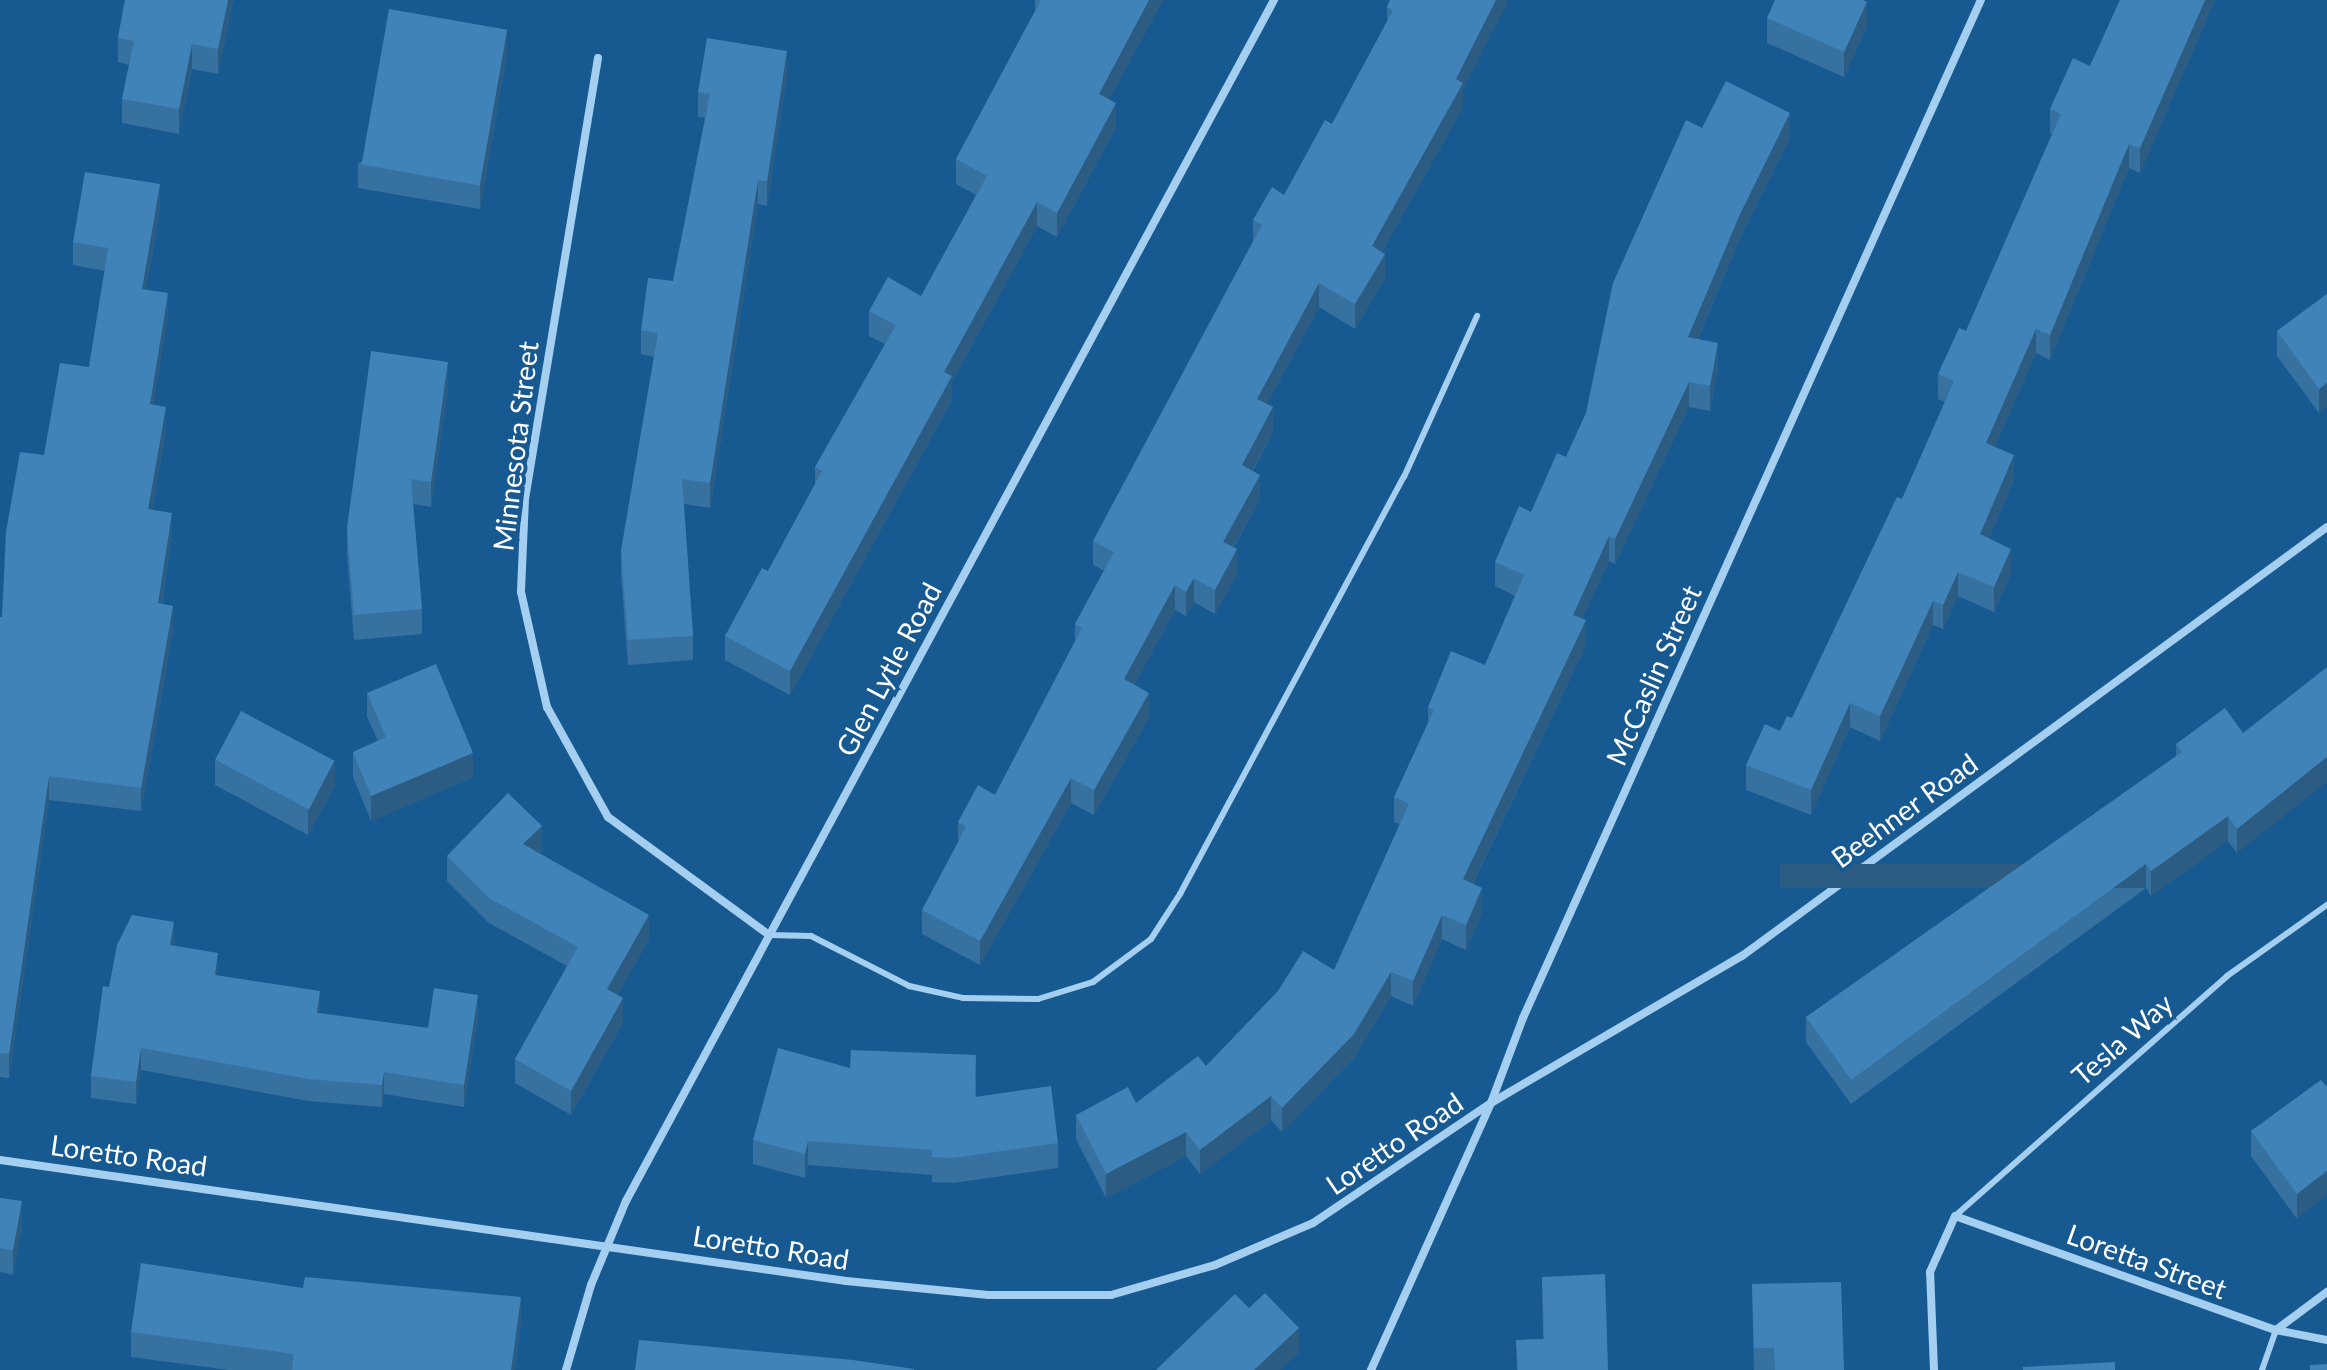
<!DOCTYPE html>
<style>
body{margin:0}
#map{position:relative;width:2327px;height:1370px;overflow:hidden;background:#175a92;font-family:Lato,sans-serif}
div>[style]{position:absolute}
.lane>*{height:6px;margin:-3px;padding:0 3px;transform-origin:3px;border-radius:3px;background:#a5cff0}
.street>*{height:8px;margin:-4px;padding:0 4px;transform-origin:4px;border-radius:4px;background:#a5cff0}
.wall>*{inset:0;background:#36719f}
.shaded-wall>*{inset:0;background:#2c5c82;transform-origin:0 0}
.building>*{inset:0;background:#3f83b9;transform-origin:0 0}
span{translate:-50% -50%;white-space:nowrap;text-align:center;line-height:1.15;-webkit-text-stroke:8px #175a92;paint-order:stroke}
.street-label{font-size:28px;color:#fff}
</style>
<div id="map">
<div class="lane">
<i style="left:769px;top:935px;width:42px;rotate:1.4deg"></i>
<i style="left:811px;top:936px;width:110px;rotate:27deg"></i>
<i style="left:909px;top:986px;width:55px;rotate:12.5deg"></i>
<i style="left:963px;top:998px;width:75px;rotate:0.8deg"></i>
<i style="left:1038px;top:999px;width:58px;rotate:-17.2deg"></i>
<i style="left:1093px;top:982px;width:72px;rotate:-36.6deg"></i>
<i style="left:1151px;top:939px;width:54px;rotate:-57.2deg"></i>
<i style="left:1180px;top:894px;width:473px;rotate:-61.8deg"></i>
<i style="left:1404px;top:477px;width:177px;rotate:-65.6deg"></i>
<i style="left:1955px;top:1216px;width:363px;rotate:-41.4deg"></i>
<i style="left:2227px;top:976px;width:123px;rotate:-35.4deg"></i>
<i style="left:2262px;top:1370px;width:42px;rotate:-70.7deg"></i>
</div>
<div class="street">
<i style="left:598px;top:58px;width:447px;rotate:99.4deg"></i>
<i style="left:525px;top:499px;width:93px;rotate:92.5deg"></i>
<i style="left:521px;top:592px;width:118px;rotate:77.3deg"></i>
<i style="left:547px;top:707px;width:126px;rotate:61deg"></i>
<i style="left:608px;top:817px;width:200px;rotate:36.2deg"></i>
<i style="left:0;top:1160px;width:855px;rotate:8.14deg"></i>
<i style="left:846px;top:1281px;width:143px;rotate:5.6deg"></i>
<i style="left:988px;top:1295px;width:123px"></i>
<i style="left:1111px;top:1295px;width:108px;rotate:-16.1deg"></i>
<i style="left:1215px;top:1265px;width:107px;rotate:-23.2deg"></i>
<i style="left:1313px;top:1223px;width:215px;rotate:-34deg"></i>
<i style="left:1491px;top:1103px;width:291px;rotate:-30.4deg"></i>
<i style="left:1742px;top:956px;width:725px;rotate:-36.25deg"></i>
<i style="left:2276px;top:1330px;width:64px;rotate:-36.7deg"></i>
<i style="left:566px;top:1370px;width:89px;rotate:-73.6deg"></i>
<i style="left:591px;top:1285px;width:91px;rotate:-67.4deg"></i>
<i style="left:626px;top:1201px;width:1365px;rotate:-61.65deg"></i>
<i style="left:1371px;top:1370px;width:293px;rotate:-65.8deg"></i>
<i style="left:1491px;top:1103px;width:91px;rotate:-69.4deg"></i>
<i style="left:1523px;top:1018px;width:1116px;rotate:-65.78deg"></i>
<i style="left:1934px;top:1370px;width:98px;rotate:-92.3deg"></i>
<i style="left:1930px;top:1272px;width:61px;rotate:-65.9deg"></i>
<i style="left:1955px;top:1216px;width:341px;rotate:19.6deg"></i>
<i style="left:2276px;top:1330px;width:52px;rotate:11.1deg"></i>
</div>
<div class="wall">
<i style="clip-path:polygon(125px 0,233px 0,218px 74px,192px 69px,179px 134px,122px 123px,122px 99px,129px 65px,118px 62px,118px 38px)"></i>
<i style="clip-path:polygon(1035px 0,1163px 0,1109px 99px,1116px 127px,1057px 237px,1037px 226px,952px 382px,952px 400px,790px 695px,725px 660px,725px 636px,768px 571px,815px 484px,815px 467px,885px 344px,869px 336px,869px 311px,921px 296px,976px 195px,956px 184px,956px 159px,1035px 11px)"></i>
<i style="clip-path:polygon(1390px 0,1463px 89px,1463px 107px,1382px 252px,1385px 278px,1355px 329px,1319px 307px,1267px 404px,1273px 432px,1253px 471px,1260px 499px,1234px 547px,1237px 574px,1215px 614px,1194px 602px,1186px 616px,1175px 610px,1134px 685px,1149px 717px,1094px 815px,1071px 803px,980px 965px,922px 934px,922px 910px,958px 843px,958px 822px,995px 795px,1075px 641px,1075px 624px,1104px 571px,1093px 565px,1093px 541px,1253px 241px,1253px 220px,1284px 195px,1332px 124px,1387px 22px,1387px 7px)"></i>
<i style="clip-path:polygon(2120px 0,2215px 0,2140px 173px,2129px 168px,2050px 360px,2036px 353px,1995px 446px,2014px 480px,1989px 538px,2011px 573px,1994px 612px,1958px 596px,1943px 629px,1933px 625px,1880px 741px,1850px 727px,1811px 815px,1746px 790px,1746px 765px,1792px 718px,1902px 499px,1945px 402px,1938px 399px,1938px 374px,1966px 331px,2052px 134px,2050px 133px,2050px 109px,2090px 66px)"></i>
<i style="clip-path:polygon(1767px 18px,1867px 26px,1844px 77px,1767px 43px)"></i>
<i style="clip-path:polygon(507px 53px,480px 209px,358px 188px,358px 164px)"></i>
<i style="clip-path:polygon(787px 76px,767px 206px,758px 204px,710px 508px,684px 504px,693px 636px,693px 660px,628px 665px,621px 575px,621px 551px,654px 357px,641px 354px,641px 330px,673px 281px,705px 118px,698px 117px,698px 92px)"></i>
<i style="clip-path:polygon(1702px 128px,1790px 138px,1740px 238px,1698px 339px,1718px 367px,1710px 411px,1689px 407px,1615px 564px,1609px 561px,1582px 619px,1586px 645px,1473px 884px,1482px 913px,1466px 950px,1442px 939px,1413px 1006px,1391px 996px,1354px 1058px,1282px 1132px,1271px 1120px,1200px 1174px,1186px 1156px,1106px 1198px,1076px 1139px,1076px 1115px,1136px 1103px,1206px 1066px,1334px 970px,1400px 824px,1394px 822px,1394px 797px,1428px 723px,1428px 707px,1485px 665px,1515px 596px,1495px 586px,1495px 562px,1531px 512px,1566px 457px,1586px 413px)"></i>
<i style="clip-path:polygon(160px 208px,146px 289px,168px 316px,153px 405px,166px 430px,152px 510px,172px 536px,162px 604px,173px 630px,141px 811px,49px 800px,9px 1078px,0 1077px,0 617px,2px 617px,44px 455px,89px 367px,105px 271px,73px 265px,73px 242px)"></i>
<i style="clip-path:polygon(2327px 294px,2319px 413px,2277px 356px,2277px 331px)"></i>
<i style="clip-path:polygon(448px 387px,431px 507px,413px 504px,422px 609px,422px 634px,354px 640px,347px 553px,347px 528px)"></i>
<i style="clip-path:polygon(367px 693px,473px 777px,371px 821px,353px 777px,353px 752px,378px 741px,367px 717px)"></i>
<i style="clip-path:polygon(2243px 733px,2237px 853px,2228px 841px,2151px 896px,2146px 888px,1851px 1104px,1806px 1042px,1806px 1017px,2176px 756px,2176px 744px)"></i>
<i style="clip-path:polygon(215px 760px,335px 786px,308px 835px,215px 785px)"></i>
<i style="clip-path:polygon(542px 850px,539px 853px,649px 939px,617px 995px,623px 1023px,571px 1115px,515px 1083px,515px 1059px,567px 966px,489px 923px,447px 881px,447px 856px)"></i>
<i style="clip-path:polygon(174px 946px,218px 976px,320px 1013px,428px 1028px,478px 1017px,464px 1107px,384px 1094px,382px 1107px,308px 1101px,141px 1070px,136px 1104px,91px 1098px,91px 1076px,109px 987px)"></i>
<i style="clip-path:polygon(850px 1068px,976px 1079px,976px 1097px,1058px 1143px,1058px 1168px,953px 1183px,932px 1182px,932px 1175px,808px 1165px,805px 1178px,753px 1164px,753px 1140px)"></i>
<i style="clip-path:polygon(2321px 1080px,2297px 1219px,2251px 1156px,2251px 1131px)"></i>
<i style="clip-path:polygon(0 1198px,22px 1226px,13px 1275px,0 1272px)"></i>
<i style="clip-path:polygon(1542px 1277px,1608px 1370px,1517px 1370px,1516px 1340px,1543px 1339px)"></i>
<i style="clip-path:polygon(1752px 1284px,1844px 1370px,1754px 1370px)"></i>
<i style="clip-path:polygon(521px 1322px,515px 1370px,229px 1370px,131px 1357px,131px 1332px)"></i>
</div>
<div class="shaded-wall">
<i style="clip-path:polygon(228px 0,233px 0,218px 74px,218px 49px)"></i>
<i style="clip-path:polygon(1149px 0,1163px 0,1099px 118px,1099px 94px)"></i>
<i style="clip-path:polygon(1496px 0,1509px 0,1463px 89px,1463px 107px,1372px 270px,1372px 246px)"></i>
<i style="clip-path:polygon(2205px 0,2215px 0,2140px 173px,2140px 148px)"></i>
<i style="clip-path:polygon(1867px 2px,1867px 26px,1844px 77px,1844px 52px)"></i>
<i style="clip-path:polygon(507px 29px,507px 53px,480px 209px,480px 184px)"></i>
<i style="clip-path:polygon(192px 44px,192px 69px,179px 134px,179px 109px)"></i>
<i style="clip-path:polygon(787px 51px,787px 76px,767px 206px,767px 181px)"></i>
<i style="clip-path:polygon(1116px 103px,1116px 127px,1057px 237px,1057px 213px)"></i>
<i style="clip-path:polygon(1790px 113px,1790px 138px,1740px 238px,1688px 362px,1688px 337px,1740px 214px)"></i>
<i style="clip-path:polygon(2129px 144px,2129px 168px,2050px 360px,2050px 335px)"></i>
<i style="clip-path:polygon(758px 180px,758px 204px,710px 508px,710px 483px)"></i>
<i style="clip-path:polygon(160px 184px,160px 208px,142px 312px,142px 289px)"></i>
<i style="clip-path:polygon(1037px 202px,1037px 226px,952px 382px,952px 400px,790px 695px,790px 671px,944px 372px)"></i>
<i style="clip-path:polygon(1385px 254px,1385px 278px,1355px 329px,1355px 304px)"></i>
<i style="clip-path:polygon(1319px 283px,1319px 307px,1257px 423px,1257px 399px)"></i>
<i style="clip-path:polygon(168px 293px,168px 316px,150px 428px,150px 404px)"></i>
<i style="clip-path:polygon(2036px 329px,2036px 353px,1986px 467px,1986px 443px)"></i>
<i style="clip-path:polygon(1718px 343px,1718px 367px,1710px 411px,1710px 386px)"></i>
<i style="clip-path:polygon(448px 362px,448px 387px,431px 507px,431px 482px)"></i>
<i style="clip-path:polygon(1689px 382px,1689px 407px,1615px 564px,1615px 539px)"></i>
<i style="clip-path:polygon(2327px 383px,2327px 407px,2319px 413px,2319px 389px)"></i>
<i style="clip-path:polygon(166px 407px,166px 430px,148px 533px,148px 509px)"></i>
<i style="clip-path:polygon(1273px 407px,1273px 432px,1242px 490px,1242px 465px)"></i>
<i style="clip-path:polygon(2014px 455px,2014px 480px,1980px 559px,1980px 534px)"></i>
<i style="clip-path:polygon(1260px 475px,1260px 499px,1223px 566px,1223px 542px)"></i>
<i style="clip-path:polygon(172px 513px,172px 536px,158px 627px,158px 603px)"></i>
<i style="clip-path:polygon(1609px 536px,1609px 561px,1573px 639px,1573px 615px)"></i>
<i style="clip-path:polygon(1237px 549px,1237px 574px,1215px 614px,1215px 590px)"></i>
<i style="clip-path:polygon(2011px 549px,2011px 573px,1994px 612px,1994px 587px)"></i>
<i style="clip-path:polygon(1958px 572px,1958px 596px,1943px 629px,1943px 605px)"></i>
<i style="clip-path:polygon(1194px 578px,1194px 602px,1186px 616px,1186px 592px)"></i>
<i style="clip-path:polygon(1175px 585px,1175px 610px,1124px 704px,1124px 679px)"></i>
<i style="clip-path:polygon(1933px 601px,1933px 625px,1880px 741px,1880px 716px)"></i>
<i style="clip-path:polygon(173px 606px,173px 630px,141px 811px,141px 788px)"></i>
<i style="clip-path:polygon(1586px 620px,1586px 645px,1463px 904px,1463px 879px)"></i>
<i style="clip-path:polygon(1149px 693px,1149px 717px,1094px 815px,1094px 790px)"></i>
<i style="clip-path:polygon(1850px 703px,1850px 727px,1811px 815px,1811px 790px)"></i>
<i style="clip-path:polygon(473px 753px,473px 777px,371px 821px,371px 796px)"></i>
<i style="clip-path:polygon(2327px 757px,2327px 782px,2237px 853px,2237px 829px)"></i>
<i style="clip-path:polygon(335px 761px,335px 786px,308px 835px,308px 811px)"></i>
<i style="clip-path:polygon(49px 776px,49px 800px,9px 1078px,9px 1054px)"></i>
<i style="clip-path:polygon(1071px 778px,1071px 803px,980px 965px,980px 941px)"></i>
<i style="clip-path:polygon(2228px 816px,2228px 841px,2151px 896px,2151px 871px)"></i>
<i style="clip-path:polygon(542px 826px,542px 850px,523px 869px,523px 844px)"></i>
<i style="left:2146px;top:864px;width:24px;height:366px;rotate:90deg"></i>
<i style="clip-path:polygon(1482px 888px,1482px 913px,1466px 950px,1466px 925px)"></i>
<i style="clip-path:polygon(649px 915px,649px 939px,607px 1013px,607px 989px)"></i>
<i style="clip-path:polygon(1442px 915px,1442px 939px,1413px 1006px,1413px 981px)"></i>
<i style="clip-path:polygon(174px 922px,174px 944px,170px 967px,170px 945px)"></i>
<i style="clip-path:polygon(218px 953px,218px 975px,215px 997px,215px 975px)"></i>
<i style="clip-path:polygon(1391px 972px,1391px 996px,1354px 1058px,1282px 1132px,1282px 1108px)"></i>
<i style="clip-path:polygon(320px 991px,320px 1013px,317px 1013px)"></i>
<i style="clip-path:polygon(478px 995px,478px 1017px,464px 1107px,464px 1085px)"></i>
<i style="clip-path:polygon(623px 998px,623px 1023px,571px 1115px,571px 1091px)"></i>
<i style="clip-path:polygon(141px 1048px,141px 1070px,136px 1104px,136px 1082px)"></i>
<i style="clip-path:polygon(384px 1072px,384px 1094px,382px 1107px,382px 1085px)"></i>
<i style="clip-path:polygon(1271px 1096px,1271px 1120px,1200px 1174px,1200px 1150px)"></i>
<i style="clip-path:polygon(1186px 1132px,1186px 1156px,1106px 1198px,1106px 1174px)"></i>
<i style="clip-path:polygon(808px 1141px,808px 1165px,805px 1178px,805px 1154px)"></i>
<i style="clip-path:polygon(2327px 1171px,2327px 1195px,2297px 1219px,2297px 1194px)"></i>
<i style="clip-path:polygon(22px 1201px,22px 1226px,13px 1275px,13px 1250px)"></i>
<i style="clip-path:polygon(521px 1297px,521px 1322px,515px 1370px,511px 1370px)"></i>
<i style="clip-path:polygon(1299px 1328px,1299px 1353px,1280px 1370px,1254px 1370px)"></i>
</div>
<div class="building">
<i style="clip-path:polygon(125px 0,228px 0,218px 49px,192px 44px,179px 109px,122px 99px,134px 41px,118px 38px)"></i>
<i style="clip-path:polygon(1041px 0,1149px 0,1099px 94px,1116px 103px,1057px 213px,1037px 202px,944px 372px,952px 376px,790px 671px,725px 636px,762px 568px,768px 571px,822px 471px,815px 467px,896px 325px,869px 311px,888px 277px,921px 296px,987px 176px,956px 159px)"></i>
<i style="clip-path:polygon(1390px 0,1496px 0,1456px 79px,1463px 83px,1372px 246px,1385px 254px,1355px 304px,1319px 283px,1257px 399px,1273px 407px,1242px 465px,1260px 475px,1223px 542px,1237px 549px,1215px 590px,1194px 578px,1186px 592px,1175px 585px,1124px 679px,1149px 693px,1094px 790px,1071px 778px,980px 941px,922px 910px,966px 827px,958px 822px,978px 785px,995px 795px,1082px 628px,1075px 624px,1114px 552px,1093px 541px,1262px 225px,1253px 220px,1272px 187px,1284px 195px,1325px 120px,1332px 124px,1393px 10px,1387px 7px)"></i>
<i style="clip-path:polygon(1775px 0,1863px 0,1867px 2px,1844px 52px,1767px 18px)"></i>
<i style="clip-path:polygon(2120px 0,2205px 0,2140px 148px,2129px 144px,2050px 335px,2036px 329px,1986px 443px,2014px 455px,1980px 534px,2011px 549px,1994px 587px,1958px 572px,1943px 605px,1933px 601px,1880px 716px,1850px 703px,1811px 790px,1746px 765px,1765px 724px,1780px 731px,1787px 716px,1792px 718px,1897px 497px,1902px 499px,1954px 381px,1938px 374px,1959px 328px,1966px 331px,2061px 114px,2050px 109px,2073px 58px,2090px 66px)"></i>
<i style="left:389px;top:9px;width:120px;height:158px;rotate:10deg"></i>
<i style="clip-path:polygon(707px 38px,787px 51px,767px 181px,758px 180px,710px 483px,682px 479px,693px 636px,628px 640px,621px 551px,658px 333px,641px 330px,648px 278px,673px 281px,710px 94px,698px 92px)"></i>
<i style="clip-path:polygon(1726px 81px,1790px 113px,1740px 214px,1688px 337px,1718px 343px,1710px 386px,1689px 382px,1615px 539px,1609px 536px,1573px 615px,1586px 620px,1463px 879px,1482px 888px,1466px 925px,1442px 915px,1413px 981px,1391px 972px,1354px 1034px,1282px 1108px,1271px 1096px,1200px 1150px,1186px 1132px,1106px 1174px,1076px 1115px,1128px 1087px,1136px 1103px,1198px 1056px,1206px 1066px,1278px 991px,1303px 951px,1334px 970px,1409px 804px,1394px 797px,1434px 710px,1428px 707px,1451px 651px,1485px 665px,1524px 575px,1495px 562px,1519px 506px,1531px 512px,1557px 453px,1566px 457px,1586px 413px,1613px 283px,1686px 120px,1702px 128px)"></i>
<i style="clip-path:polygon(85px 172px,160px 184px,142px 289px,168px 293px,150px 404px,166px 407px,148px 509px,172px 513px,158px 603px,173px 606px,141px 788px,49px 776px,9px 1054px,0 1053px,0 617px,2px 617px,6px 532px,20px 452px,44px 455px,60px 363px,89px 367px,108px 248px,73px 242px)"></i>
<i style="clip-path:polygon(2327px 294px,2327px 383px,2319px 389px,2277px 331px)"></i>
<i style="clip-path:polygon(371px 351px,448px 362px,431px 482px,411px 479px,422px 609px,354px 615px,347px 528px)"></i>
<i style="clip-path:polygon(436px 664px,473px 753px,371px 796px,353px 752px,386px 737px,367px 693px)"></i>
<i style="clip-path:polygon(2327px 667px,2327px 757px,2237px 829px,2228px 816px,2151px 871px,2146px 864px,1851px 1080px,1806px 1017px,2182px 752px,2176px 744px,2225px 708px,2243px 733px)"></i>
<i style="left:241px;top:711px;width:106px;height:55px;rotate:28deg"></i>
<i style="clip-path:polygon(508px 793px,542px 826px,523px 844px,649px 915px,607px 989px,623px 998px,571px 1091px,515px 1059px,578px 947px,489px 898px,447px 856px)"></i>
<i style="clip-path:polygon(132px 915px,174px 922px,170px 945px,218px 953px,215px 975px,320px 991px,317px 1013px,428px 1028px,434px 988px,478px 995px,464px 1085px,384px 1072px,382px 1085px,308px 1079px,141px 1048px,136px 1082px,91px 1076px,103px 986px,109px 987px,117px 945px)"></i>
<i style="clip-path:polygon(778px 1048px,850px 1068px,851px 1050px,976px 1055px,975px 1097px,1051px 1086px,1058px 1143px,953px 1158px,932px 1157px,932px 1150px,808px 1141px,805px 1154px,753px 1140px)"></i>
<i style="clip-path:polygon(2321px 1080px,2327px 1087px,2327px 1171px,2297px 1194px,2251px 1131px)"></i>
<i style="clip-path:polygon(0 1198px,22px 1201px,13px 1250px,0 1248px)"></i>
<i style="clip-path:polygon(141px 1263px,303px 1288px,305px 1277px,521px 1297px,511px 1370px,292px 1370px,294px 1354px,131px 1332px)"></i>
<i style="clip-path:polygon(1605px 1274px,1608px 1370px,1518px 1370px,1516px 1340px,1544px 1339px,1542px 1277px)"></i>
<i style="clip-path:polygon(1841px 1282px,1844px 1370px,1775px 1370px,1774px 1348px,1754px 1348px,1752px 1284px)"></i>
<i style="clip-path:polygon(1265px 1293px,1299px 1328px,1254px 1370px,1156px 1370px,1235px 1294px,1249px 1308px)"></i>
<i style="clip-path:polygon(639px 1340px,853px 1360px,914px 1369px,914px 1370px,635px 1370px)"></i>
<i style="clip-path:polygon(2115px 1362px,2115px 1370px,2023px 1370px,2023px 1367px)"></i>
<i style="clip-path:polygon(2327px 1364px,2327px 1370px,2310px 1370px,2310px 1365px)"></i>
</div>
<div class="street-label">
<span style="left:515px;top:446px;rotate:-83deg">Minnesota Street</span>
<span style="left:888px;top:669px;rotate:-62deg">Glen Lytle Road</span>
<span style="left:1653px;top:675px;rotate:-66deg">McCaslin Street</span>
<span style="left:1904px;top:810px;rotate:-36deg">Beehner Road</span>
<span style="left:2122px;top:1039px;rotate:-41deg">Tesla Way</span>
<span style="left:1394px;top:1143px;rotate:-34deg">Loretto Road</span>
<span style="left:129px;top:1155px;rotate:8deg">Loretto Road</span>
<span style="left:771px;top:1247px;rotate:9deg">Loretto Road</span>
<span style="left:2147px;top:1261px;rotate:20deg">Loretta Street</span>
</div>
</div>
